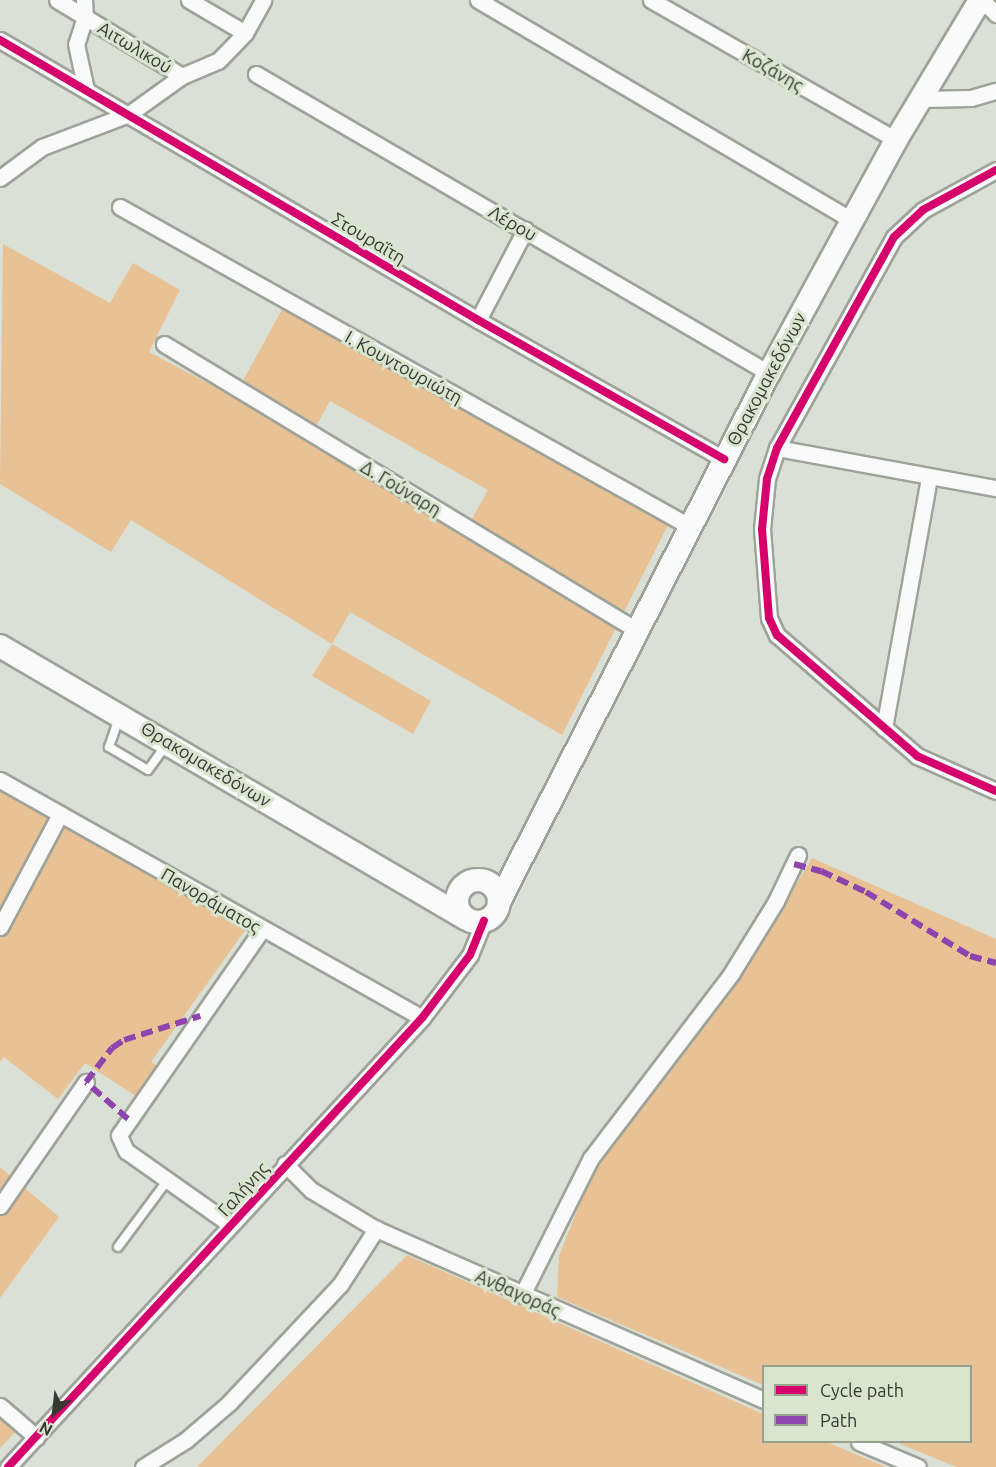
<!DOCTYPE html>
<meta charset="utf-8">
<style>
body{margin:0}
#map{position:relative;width:996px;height:1467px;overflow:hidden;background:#dae0d5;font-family:Ubuntu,sans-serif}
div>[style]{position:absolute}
.green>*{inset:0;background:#e8c194}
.roads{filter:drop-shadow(2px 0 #9ea39a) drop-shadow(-2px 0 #9ea39a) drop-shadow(0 2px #9ea39a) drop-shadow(0 -2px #9ea39a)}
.service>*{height:8px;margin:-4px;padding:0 4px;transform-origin:4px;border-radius:4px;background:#f9faf9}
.minor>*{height:15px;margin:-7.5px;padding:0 7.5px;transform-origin:7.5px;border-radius:7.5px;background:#f9faf9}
.secondary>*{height:22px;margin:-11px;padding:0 11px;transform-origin:11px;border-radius:11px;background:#f9faf9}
.secondary>.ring{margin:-11px;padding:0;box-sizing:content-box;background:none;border:22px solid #f9faf9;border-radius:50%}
.quiet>*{height:6px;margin-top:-3px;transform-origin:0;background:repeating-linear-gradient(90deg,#8e44ad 0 12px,transparent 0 18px)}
.cycleway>*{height:8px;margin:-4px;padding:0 4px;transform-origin:4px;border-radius:4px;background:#d6006c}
span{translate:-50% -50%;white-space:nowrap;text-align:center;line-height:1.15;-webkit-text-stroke:6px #dae5d0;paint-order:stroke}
.street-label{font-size:18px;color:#353931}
.legend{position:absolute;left:762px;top:1365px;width:210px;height:78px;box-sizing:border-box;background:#dae5d0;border:2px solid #98a090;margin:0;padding:8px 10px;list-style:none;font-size:18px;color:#353931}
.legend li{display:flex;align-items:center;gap:12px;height:30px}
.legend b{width:30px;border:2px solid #98a090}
.north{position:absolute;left:24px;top:1383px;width:60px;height:60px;-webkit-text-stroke:4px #dae5d0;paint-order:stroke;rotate:208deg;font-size:16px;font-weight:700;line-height:24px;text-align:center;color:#353931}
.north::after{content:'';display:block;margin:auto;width:21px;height:27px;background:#353931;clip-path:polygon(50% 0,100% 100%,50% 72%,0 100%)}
</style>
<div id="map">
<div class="green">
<i style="clip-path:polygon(evenodd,3px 244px,110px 303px,133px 263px,180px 290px,149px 352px,234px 397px,285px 304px,670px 521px,562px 735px,350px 612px,332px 644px,431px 701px,413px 734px,312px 676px,332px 644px,131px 520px,111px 552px,0 484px,3px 244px,330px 401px,488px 490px,468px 526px,310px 437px,330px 401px)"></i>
<i style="clip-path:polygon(0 783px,246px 929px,151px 1062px,166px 1072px,145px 1102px,85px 1063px,58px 1099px,4px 1057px,0 1062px)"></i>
<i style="clip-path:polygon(812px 858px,996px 939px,996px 1467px,956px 1467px,896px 1442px,970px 1442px,970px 1366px,764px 1366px,763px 1385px,557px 1297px,559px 1256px,587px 1186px,622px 1128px,737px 983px)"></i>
<i style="clip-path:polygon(0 1167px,59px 1217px,0 1298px)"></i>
<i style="clip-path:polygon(407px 1255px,763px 1414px,764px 1442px,827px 1442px,886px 1467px,197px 1467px)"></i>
<i style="clip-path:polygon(0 1415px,18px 1429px,0 1448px)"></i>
</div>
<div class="roads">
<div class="service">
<i style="left:119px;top:718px;width:31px;rotate:109deg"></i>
<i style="left:109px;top:747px;width:45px;rotate:30.5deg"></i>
<i style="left:148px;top:770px;width:31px;rotate:-54deg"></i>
<i style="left:118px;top:1247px;width:82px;rotate:-53.4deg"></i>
</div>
<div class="minor">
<i style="left:57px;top:0;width:146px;rotate:31.3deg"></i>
<i style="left:84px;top:0;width:17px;rotate:87deg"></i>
<i style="left:85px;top:17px;width:28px;rotate:108deg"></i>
<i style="left:76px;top:44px;width:47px;rotate:77.7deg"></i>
<i style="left:189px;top:0;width:65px;rotate:30.5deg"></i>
<i style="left:478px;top:0;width:433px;rotate:30.5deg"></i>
<i style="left:651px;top:0;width:282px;rotate:29.7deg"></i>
<i style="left:982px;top:0;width:20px;rotate:45deg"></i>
<i style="left:0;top:40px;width:554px;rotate:30.36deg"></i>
<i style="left:478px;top:320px;width:283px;rotate:29.5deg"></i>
<i style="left:256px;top:74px;width:594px;rotate:30.24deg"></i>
<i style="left:921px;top:99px;width:50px;rotate:-1.1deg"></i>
<i style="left:971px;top:98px;width:26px;rotate:-16deg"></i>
<i style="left:996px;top:170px;width:83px;rotate:151.3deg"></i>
<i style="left:923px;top:210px;width:40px;rotate:137deg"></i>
<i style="left:894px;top:237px;width:241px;rotate:119deg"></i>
<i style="left:777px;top:448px;width:33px;rotate:108deg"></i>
<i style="left:767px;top:479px;width:50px;rotate:95.7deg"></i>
<i style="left:762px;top:529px;width:89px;rotate:85.5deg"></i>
<i style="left:769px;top:618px;width:19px;rotate:65deg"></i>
<i style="left:777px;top:635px;width:185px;rotate:40.8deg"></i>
<i style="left:917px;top:756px;width:86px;rotate:23.9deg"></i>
<i style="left:0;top:178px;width:52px;rotate:-36.4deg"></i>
<i style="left:42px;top:147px;width:93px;rotate:-20.8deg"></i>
<i style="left:129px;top:114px;width:65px;rotate:-35.6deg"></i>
<i style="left:182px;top:76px;width:39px;rotate:-23deg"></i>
<i style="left:218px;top:61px;width:39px;rotate:-46deg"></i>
<i style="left:245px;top:33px;width:38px;rotate:-61deg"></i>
<i style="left:120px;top:207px;width:652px;rotate:29.28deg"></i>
<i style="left:478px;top:320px;width:102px;rotate:-62.4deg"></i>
<i style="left:164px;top:344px;width:554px;rotate:31.19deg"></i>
<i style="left:777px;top:448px;width:223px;rotate:10.4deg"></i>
<i style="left:884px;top:728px;width:255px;rotate:-79.8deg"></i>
<i style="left:0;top:780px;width:484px;rotate:29.4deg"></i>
<i style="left:0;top:927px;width:128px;rotate:-62deg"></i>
<i style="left:285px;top:1164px;width:37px;rotate:45deg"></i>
<i style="left:311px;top:1190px;width:76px;rotate:31deg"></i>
<i style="left:376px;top:1229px;width:424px;rotate:23.8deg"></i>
<i style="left:0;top:1206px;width:151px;rotate:-55.3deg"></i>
<i style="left:231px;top:1225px;width:128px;rotate:-144.8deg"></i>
<i style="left:126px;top:1151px;width:17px;rotate:-114deg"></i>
<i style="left:119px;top:1135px;width:251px;rotate:-55.2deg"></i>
<i style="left:522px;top:1295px;width:153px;rotate:-63.3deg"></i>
<i style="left:591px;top:1158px;width:231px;rotate:-52.7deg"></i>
<i style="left:731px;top:974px;width:86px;rotate:-58.3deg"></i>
<i style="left:776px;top:901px;width:51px;rotate:-64.4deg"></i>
<i style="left:0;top:1406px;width:48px;rotate:40.7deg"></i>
<i style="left:859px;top:1442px;width:64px;rotate:23deg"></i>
<i style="left:8px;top:1467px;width:611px;rotate:-47.32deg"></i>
<i style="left:422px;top:1018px;width:79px;rotate:-52.7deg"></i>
<i style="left:470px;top:955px;width:37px;rotate:-68deg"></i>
<i style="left:143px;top:1467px;width:51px;rotate:-32.1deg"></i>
<i style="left:186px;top:1440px;width:57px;rotate:-40.7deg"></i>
<i style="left:229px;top:1403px;width:162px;rotate:-46.8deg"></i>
<i style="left:340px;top:1285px;width:67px;rotate:-57.3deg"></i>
</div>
<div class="secondary">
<i style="left:0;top:646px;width:539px;rotate:30.33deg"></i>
<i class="ring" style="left:457px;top:880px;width:20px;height:20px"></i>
<i style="left:499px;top:902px;width:594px;rotate:-62.96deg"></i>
<i style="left:769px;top:373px;width:265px;rotate:-61.4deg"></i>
<i style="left:896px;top:140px;width:163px;rotate:-59deg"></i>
</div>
</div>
<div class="quiet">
<i style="left:794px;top:864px;width:28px;rotate:15deg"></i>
<i style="left:821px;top:871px;width:50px;rotate:25deg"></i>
<i style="left:866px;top:892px;width:122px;rotate:31.6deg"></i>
<i style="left:970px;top:956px;width:27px;rotate:15deg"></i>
<i style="left:128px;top:1119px;width:56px;rotate:-138.6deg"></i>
<i style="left:86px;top:1082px;width:43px;rotate:-52.6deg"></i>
<i style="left:112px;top:1048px;width:14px;rotate:-34deg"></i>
<i style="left:124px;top:1040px;width:80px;rotate:-17.5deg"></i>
</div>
<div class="cycleway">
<i style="left:0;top:40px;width:554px;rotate:30.36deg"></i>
<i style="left:478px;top:320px;width:283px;rotate:29.5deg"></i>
<i style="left:996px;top:170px;width:83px;rotate:151.3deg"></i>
<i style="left:923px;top:210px;width:40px;rotate:137deg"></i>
<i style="left:894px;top:237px;width:241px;rotate:119deg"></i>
<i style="left:777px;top:448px;width:33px;rotate:108deg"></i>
<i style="left:767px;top:479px;width:50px;rotate:95.7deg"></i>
<i style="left:762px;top:529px;width:89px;rotate:85.5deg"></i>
<i style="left:769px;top:618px;width:19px;rotate:65deg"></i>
<i style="left:777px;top:635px;width:185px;rotate:40.8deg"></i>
<i style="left:917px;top:756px;width:86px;rotate:23.9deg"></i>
<i style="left:8px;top:1467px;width:611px;rotate:-47.32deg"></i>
<i style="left:422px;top:1018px;width:79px;rotate:-52.7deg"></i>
<i style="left:470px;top:955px;width:37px;rotate:-68deg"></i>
</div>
<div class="street-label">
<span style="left:135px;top:47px;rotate:31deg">Αιτωλικού</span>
<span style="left:773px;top:70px;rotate:30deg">Κοζάνης</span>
<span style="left:513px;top:223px;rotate:30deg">Λέρου</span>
<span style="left:369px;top:238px;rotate:31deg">Στουραΐτη</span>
<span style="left:404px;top:367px;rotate:29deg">Ι. Κουντουριώτη</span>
<span style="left:766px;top:379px;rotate:-62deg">Θρακομακεδόνων</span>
<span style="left:401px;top:488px;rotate:31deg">Δ. Γούναρη</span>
<span style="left:206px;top:764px;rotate:31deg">Θρακομακεδόνων</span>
<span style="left:211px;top:900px;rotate:30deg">Πανοράματος</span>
<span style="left:243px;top:1189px;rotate:-48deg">Γαλήνης</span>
<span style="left:518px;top:1293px;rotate:24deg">Ανθαγοράς</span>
</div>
<ul class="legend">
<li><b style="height:8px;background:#d6006c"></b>Cycle path</li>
<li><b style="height:8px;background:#8e44ad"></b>Path</li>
</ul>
<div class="north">N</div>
</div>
